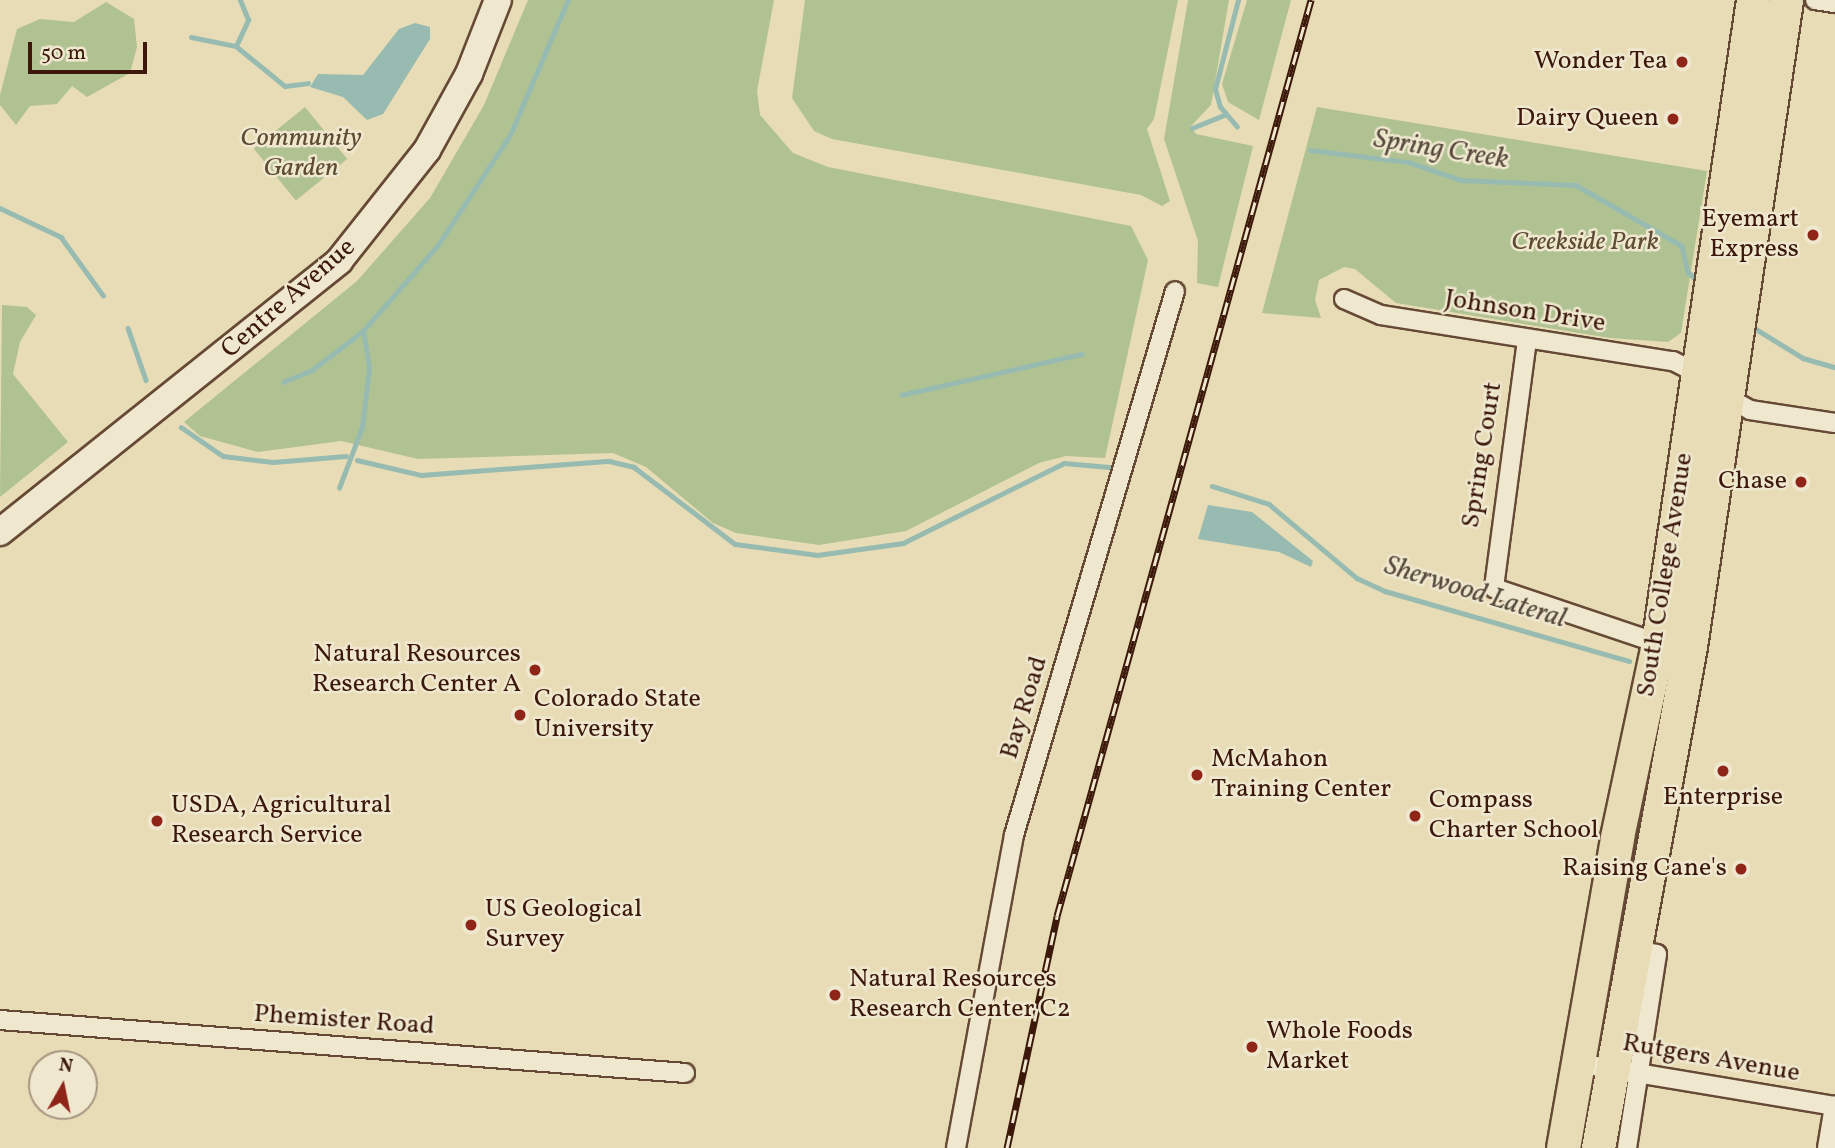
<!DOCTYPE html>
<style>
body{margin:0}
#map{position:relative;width:1835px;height:1148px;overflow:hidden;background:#e7dcb5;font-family:Vollkorn,serif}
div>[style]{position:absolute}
.green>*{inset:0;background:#b0c292;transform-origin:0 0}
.water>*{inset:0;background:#97bbb1}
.stream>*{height:4.5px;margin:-2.25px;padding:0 2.25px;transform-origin:2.25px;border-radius:2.25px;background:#97bbb1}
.roads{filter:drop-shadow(2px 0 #664935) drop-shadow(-2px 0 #664935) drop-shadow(0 2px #664935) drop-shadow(0 -2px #664935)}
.street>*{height:18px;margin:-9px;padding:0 9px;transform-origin:9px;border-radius:9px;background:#efe8cf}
.secondary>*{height:26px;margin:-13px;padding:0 13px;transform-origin:13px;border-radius:13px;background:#efe8cf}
.highway>*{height:33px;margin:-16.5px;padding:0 16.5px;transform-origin:16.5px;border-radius:16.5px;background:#e7dcb5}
.rail>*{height:7px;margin-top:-3.5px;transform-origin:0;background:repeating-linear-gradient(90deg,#efe8cf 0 13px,#3b180a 0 26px);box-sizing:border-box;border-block:2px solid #3b180a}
.dots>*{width:19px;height:19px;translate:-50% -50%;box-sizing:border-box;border:4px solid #efe8cf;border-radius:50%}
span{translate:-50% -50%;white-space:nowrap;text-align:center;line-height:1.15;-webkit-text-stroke:5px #efe8cf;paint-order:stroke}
.poi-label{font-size:26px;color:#3b180a}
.right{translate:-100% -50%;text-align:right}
.left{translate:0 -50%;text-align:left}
.park-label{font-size:26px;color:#5e4b33;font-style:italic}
.street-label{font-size:26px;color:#3b180a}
.water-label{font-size:28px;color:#57493c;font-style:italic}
.north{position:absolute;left:28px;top:1050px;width:70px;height:70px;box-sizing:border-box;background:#efe8cf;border:2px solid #a79580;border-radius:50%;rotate:9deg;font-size:19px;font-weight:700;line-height:28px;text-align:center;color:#3b180a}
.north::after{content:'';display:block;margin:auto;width:24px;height:32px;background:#8f2418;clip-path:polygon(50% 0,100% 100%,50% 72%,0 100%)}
.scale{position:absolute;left:28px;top:42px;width:119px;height:32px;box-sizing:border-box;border:4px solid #3b180a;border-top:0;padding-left:9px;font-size:21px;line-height:24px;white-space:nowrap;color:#3b180a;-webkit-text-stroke:5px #efe8cf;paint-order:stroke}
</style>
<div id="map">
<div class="green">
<i style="clip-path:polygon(528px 0,774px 0,757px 91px,760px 115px,793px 153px,828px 167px,1131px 226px,1148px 260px,1105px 458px,1066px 456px,1039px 463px,906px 531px,819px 545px,736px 533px,713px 523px,646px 467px,613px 453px,418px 459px,341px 441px,258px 452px,200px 436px,184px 422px,357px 281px,430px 198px,484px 105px)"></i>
<i style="clip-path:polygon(805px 0,1178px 0,1154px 119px,1147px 129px,1170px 201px,1162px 206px,1141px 195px,832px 139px,814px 131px,792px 98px)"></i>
<i style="clip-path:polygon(1188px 0,1229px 0,1211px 105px,1191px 126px,1196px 134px,1253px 146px,1218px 287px,1197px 283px,1198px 241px,1164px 139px)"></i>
<i style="clip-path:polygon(1247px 0,1291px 0,1259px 120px,1228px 102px,1222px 84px)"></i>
<i style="clip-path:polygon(106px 2px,134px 19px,137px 47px,130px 73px,87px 97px,72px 86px,57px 104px,30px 106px,16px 125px,0 105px,0 95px,17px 29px,40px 19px,74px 22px)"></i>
<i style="left:305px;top:107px;width:67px;height:66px;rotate:51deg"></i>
<i style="clip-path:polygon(1317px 107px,1707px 171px,1681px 333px,1668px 342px,1610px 338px,1396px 303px,1355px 269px,1344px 267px,1319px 280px,1315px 300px,1321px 318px,1262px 313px)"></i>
<i style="clip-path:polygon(2px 305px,27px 307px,36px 315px,20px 342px,13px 374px,68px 442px,0 497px)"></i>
</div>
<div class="water">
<i style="clip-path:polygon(415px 23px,430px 27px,430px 39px,383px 114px,367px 120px,343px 97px,310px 87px,318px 74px,363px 75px,399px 29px)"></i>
<i style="clip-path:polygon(1208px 505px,1252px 512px,1313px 561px,1311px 567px,1279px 552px,1198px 539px)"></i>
</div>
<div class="stream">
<i style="left:191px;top:37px;width:46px;rotate:11.3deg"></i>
<i style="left:236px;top:46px;width:63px;rotate:39.2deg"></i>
<i style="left:285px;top:86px;width:23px;rotate:-7deg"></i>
<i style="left:236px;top:46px;width:29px;rotate:-65deg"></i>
<i style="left:248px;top:20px;width:22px;rotate:-112deg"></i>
<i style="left:1237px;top:127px;width:26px;rotate:-130deg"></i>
<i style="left:1220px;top:107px;width:19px;rotate:-106deg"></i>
<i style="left:1215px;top:89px;width:92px;rotate:-75.5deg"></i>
<i style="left:1192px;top:128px;width:35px;rotate:-22deg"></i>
<i style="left:1310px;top:150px;width:99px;rotate:7deg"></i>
<i style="left:1408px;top:162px;width:56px;rotate:18.8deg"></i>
<i style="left:1461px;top:180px;width:115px;rotate:2.5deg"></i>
<i style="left:1576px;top:185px;width:122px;rotate:29.9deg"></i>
<i style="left:1682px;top:246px;width:27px;rotate:77deg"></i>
<i style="left:1688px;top:272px;width:15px;rotate:42deg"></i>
<i style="left:0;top:208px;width:68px;rotate:25.4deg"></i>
<i style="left:61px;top:237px;width:72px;rotate:54.1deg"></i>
<i style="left:1751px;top:326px;width:61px;rotate:31.6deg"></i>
<i style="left:1803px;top:358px;width:33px;rotate:16deg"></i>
<i style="left:128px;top:328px;width:55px;rotate:70.9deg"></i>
<i style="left:283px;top:382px;width:31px;rotate:-22deg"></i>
<i style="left:312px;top:370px;width:64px;rotate:-37.4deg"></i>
<i style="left:363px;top:331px;width:114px;rotate:-48.9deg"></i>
<i style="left:438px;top:245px;width:131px;rotate:-56.8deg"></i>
<i style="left:510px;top:135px;width:147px;rotate:-66.8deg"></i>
<i style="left:901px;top:395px;width:185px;rotate:-12.8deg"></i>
<i style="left:181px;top:427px;width:51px;rotate:34.6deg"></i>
<i style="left:223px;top:456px;width:50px;rotate:6.8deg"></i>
<i style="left:273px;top:462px;width:73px;rotate:-4.7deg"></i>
<i style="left:357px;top:460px;width:66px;rotate:13.2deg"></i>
<i style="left:421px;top:475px;width:189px;rotate:-4.3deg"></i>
<i style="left:609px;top:461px;width:26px;rotate:13deg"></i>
<i style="left:634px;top:467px;width:127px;rotate:37.3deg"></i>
<i style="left:735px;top:544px;width:83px;rotate:7.6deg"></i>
<i style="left:817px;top:555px;width:87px;rotate:-7.9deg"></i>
<i style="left:903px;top:543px;width:180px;rotate:-26.4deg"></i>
<i style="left:1064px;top:463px;width:45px;rotate:5.1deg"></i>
<i style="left:1212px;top:486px;width:60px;rotate:17.5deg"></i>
<i style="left:1269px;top:504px;width:115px;rotate:40.1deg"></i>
<i style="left:1357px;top:578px;width:31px;rotate:25deg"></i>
<i style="left:1385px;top:591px;width:254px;rotate:16deg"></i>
<i style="left:339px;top:488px;width:65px;rotate:-69.3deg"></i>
<i style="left:362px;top:427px;width:59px;rotate:-83.2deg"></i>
<i style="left:369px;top:368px;width:37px;rotate:-99deg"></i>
</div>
<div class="roads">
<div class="street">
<i style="left:1815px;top:0;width:20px;rotate:9deg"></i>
<i style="left:1344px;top:299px;width:40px;rotate:23.4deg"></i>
<i style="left:1381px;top:315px;width:296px;rotate:9deg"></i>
<i style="left:1673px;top:361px;width:31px;rotate:27deg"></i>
<i style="left:1527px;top:340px;width:250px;rotate:97.6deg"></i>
<i style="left:1494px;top:588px;width:178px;rotate:18.6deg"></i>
<i style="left:1725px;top:396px;width:29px;rotate:29deg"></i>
<i style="left:1750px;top:410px;width:86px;rotate:8.7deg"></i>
<i style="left:0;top:1020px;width:687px;rotate:4.42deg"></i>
<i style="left:1577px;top:1063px;width:262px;rotate:9.5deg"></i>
<i style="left:956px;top:1148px;width:318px;rotate:-79.5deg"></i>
<i style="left:1014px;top:835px;width:567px;rotate:-73.51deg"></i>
<i style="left:1627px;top:1148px;width:196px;rotate:-81.2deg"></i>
<i style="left:1657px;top:954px;width:24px;rotate:-171deg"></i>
<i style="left:1827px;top:1148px;width:43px;rotate:-80.5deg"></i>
</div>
<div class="secondary">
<i style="left:0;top:532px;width:434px;rotate:-38.6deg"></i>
<i style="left:339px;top:261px;width:142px;rotate:-51.6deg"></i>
<i style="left:427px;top:150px;width:87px;rotate:-61.1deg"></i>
<i style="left:469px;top:74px;width:79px;rotate:-68.6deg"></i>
</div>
<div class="highway">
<i style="left:1563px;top:1148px;width:316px;rotate:-80.1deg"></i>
<i style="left:1617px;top:837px;width:197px;rotate:-78deg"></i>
<i style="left:1658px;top:644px;width:651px;rotate:-81.61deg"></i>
<i style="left:1598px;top:1148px;width:510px;rotate:-79.61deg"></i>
<i style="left:1690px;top:646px;width:653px;rotate:-81.55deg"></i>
</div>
</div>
<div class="rail">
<i style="left:1007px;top:1148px;width:237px;rotate:-77.8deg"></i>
<i style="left:1057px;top:916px;width:951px;rotate:-74.5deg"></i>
</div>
<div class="dots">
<i style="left:1682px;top:62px;background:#8f2418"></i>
<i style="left:1673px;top:119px;background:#8f2418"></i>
<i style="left:1813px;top:235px;background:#8f2418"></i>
<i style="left:1801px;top:482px;background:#8f2418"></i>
<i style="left:535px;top:670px;background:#8f2418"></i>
<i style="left:520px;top:715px;background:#8f2418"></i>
<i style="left:1723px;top:771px;background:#8f2418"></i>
<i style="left:1197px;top:775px;background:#8f2418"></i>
<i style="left:1415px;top:816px;background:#8f2418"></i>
<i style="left:157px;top:821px;background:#8f2418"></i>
<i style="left:1741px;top:869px;background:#8f2418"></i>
<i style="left:471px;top:925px;background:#8f2418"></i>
<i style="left:835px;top:995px;background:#8f2418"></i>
<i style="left:1252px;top:1047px;background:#8f2418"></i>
</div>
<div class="poi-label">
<span class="right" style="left:1668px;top:62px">Wonder Tea</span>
<span class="right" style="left:1659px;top:119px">Dairy Queen</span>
<span class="right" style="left:1799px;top:235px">Eyemart<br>Express</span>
<span class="right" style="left:1787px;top:482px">Chase</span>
<span class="right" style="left:521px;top:670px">Natural Resources<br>Research Center A</span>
<span class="left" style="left:534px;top:715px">Colorado State<br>University</span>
<span class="left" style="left:1211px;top:775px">McMahon<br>Training Center</span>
<span style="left:1723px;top:798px">Enterprise</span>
<span class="left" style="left:1429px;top:816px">Compass<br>Charter School</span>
<span class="left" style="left:171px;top:821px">USDA, Agricultural<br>Research Service</span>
<span class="right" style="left:1727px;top:869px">Raising Cane's</span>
<span class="left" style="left:485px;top:925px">US Geological<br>Survey</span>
<span class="left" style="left:849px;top:995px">Natural Resources<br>Research Center C2</span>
<span class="left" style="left:1266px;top:1047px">Whole Foods<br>Market</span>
</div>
<div class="park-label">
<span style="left:301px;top:154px">Community<br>Garden</span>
<span style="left:1585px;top:243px">Creekside Park</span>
</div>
<div class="street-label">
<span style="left:289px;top:299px;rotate:-41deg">Centre Avenue</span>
<span style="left:1525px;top:312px;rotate:9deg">Johnson Drive</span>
<span style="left:1483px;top:455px;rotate:-81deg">Spring Court</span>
<span style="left:1666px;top:575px;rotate:-81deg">South College Avenue</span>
<span style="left:1025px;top:708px;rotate:-73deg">Bay Road</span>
<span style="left:344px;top:1021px;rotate:4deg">Phemister Road</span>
<span style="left:1711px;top:1059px;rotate:10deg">Rutgers Avenue</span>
</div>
<div class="water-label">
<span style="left:1441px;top:150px;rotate:9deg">Spring Creek</span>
<span style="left:1475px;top:593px;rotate:17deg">Sherwood Lateral</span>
</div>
<div class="north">N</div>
<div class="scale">50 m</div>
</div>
